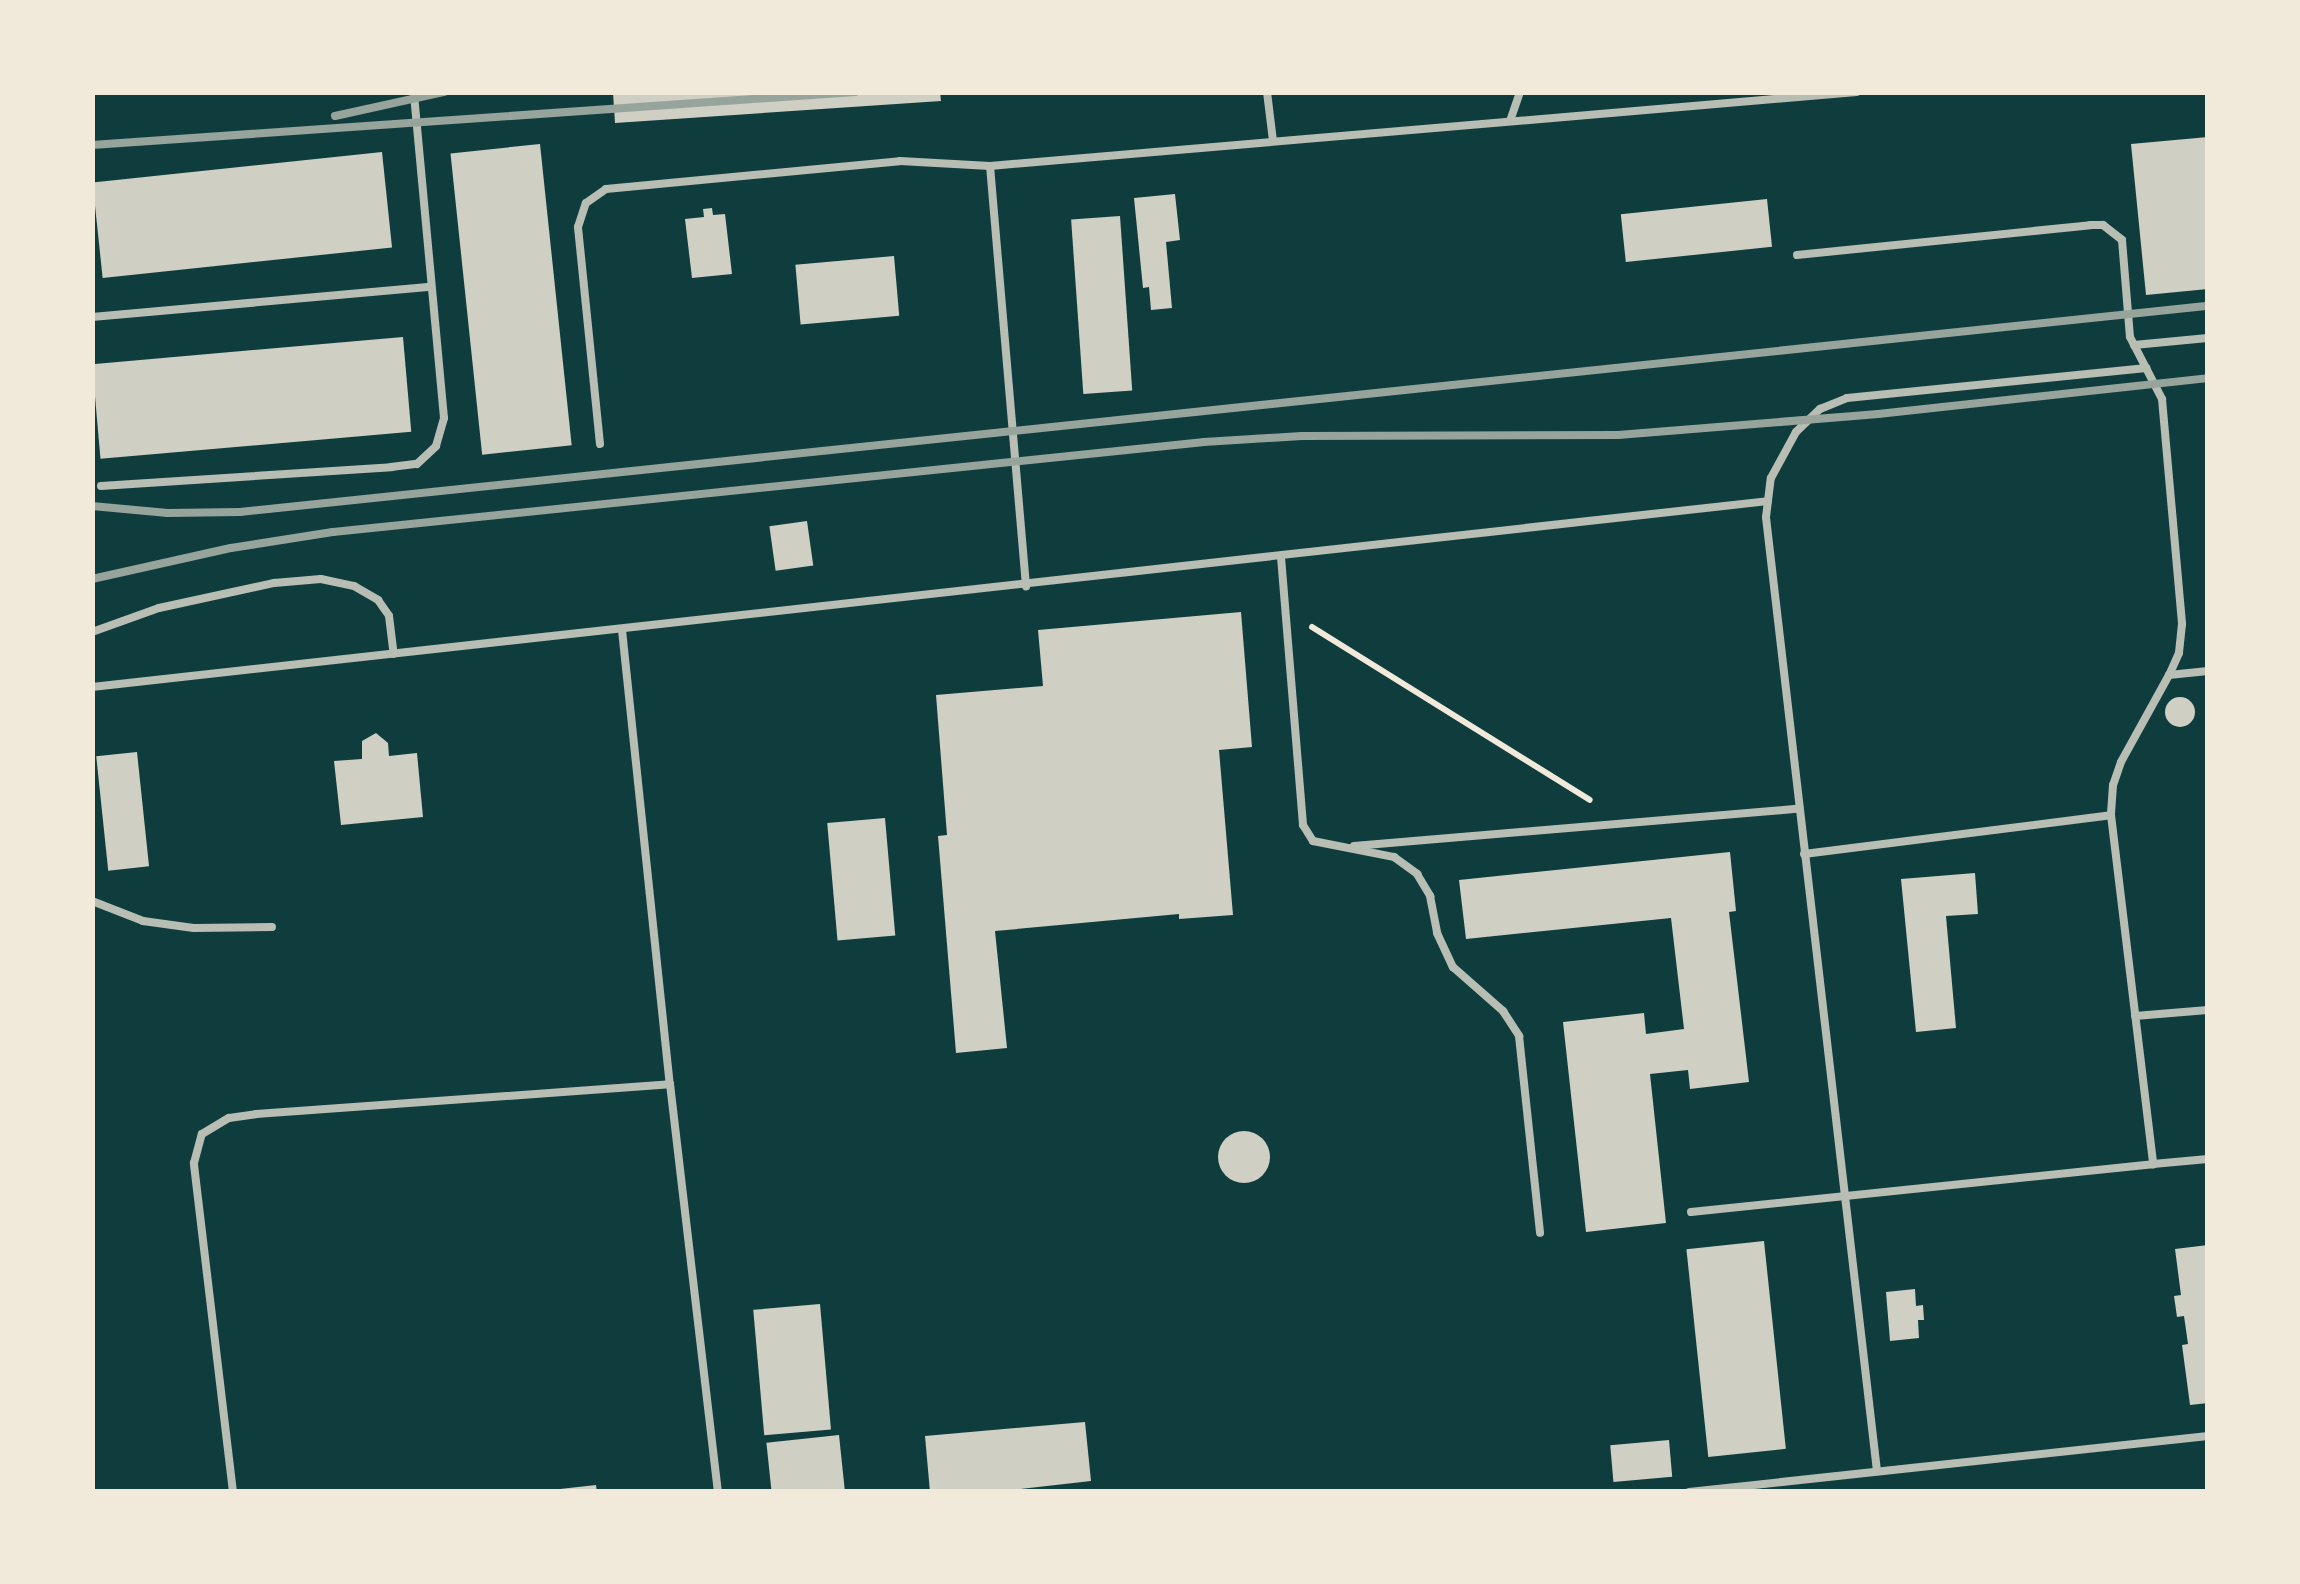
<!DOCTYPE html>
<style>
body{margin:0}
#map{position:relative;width:2300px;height:1584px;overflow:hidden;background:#0f3d3e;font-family:"Source Sans 3",sans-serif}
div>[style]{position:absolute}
.building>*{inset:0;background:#cfcfc3;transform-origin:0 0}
.round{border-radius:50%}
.path>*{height:6px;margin:-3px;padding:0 3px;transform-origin:3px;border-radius:3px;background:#f1e9da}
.service>*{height:8px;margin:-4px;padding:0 4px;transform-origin:4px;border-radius:4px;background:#b8beb3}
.rail>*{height:8px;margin:-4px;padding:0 4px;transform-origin:4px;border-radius:4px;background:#97a49c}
span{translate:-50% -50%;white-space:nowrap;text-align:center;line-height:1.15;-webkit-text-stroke:9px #f1e9da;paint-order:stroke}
.frame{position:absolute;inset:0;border:95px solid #f1e9da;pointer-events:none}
</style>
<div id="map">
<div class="building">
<i style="clip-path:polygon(613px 92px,940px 92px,941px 101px,615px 123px)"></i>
<i style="clip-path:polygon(2208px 137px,2208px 289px,2146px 295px,2131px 144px)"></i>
<i style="left:540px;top:144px;width:303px;height:90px;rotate:84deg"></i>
<i style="left:382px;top:152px;width:96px;height:291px;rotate:84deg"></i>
<i style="clip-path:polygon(1175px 194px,1180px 240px,1166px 242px,1172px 308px,1151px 310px,1149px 287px,1143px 288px,1134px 198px)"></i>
<i style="left:1767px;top:199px;width:48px;height:147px;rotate:84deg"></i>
<i style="clip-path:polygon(712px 208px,713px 215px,725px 214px,732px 274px,692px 278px,685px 219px,704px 217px,703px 209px)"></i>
<i style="left:1120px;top:216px;width:175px;height:49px;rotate:86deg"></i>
<i style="left:894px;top:256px;width:60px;height:99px;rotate:85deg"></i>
<i style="left:403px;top:337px;width:95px;height:312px;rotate:85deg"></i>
<i style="left:807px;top:521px;width:45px;height:38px;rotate:82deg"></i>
<i style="clip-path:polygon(1241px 612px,1252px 747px,1219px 750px,1233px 915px,1179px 919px,1179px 914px,995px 931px,1007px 1048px,956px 1053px,938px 836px,947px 835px,936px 695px,1043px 686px,1038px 630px)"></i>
<i class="round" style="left:2165px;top:697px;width:30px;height:30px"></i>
<i style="clip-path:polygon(376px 733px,388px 743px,389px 756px,417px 753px,423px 817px,341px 825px,334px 761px,362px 759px,362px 741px)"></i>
<i style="left:137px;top:752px;width:115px;height:41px;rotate:84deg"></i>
<i style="left:885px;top:818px;width:118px;height:58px;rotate:85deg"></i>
<i style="clip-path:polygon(1730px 852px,1736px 911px,1729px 912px,1749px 1082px,1690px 1089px,1688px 1070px,1650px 1074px,1666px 1223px,1586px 1232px,1563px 1022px,1644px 1013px,1646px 1034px,1684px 1029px,1671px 918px,1466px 939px,1459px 880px)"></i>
<i style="clip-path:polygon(1975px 873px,1978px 914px,1946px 916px,1956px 1028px,1916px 1032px,1901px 879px)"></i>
<i class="round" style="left:1218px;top:1131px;width:52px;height:52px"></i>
<i style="left:1764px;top:1241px;width:209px;height:78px;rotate:84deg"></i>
<i style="clip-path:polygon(2208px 1245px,2208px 1403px,2190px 1405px,2182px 1345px,2188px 1344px,2184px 1316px,2177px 1317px,2174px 1296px,2181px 1295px,2175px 1249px)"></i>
<i style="clip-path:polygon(1915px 1289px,1916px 1306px,1923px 1305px,1924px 1320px,1918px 1320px,1919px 1338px,1890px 1341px,1886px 1292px)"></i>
<i style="left:820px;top:1304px;width:126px;height:67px;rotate:85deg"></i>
<i style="clip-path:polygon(1085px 1422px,1091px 1481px,993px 1492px,930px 1492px,925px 1436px)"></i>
<i style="left:839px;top:1435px;width:57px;height:73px;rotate:84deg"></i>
<i style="left:1669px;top:1440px;width:37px;height:59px;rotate:85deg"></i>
<i style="clip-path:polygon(596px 1485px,597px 1492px,561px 1492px,560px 1489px)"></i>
</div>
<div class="path">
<i style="left:1312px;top:627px;width:327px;rotate:31.9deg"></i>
</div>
<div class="service">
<i style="left:1267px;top:92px;width:49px;rotate:83deg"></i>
<i style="left:1510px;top:121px;width:31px;rotate:-71deg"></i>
<i style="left:990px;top:166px;width:422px;rotate:85.1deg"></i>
<i style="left:1797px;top:255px;width:295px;rotate:-5.8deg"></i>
<i style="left:2090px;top:225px;width:13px"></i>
<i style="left:2103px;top:225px;width:24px;rotate:38deg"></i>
<i style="left:2122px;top:240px;width:97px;rotate:85.3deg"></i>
<i style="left:2130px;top:337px;width:70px;rotate:62.7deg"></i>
<i style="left:2162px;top:399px;width:226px;rotate:84.9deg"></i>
<i style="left:2182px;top:624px;width:29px;rotate:96deg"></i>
<i style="left:2179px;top:653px;width:24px;rotate:114deg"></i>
<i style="left:2169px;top:675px;width:99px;rotate:118.9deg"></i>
<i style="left:2121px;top:762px;width:24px;rotate:109deg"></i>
<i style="left:2113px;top:785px;width:30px;rotate:94deg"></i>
<i style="left:2111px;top:815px;width:352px;rotate:83.1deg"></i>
<i style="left:2153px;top:1164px;width:55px;rotate:-5.2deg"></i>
<i style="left:92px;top:317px;width:340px;rotate:-5.1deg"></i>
<i style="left:2134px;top:345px;width:74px;rotate:-5.4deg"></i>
<i style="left:600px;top:444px;width:218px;rotate:-95.8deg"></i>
<i style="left:578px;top:227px;width:25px;rotate:-72deg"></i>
<i style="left:586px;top:203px;width:24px;rotate:-35deg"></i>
<i style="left:606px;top:189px;width:295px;rotate:-5.4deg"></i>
<i style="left:900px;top:161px;width:90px;rotate:3.2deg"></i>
<i style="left:990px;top:166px;width:870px;rotate:-4.88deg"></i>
<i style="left:101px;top:486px;width:291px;rotate:-3.7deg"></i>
<i style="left:391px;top:467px;width:26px;rotate:-7deg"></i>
<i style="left:417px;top:464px;width:26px;rotate:-43deg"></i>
<i style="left:436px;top:446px;width:29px;rotate:-74deg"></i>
<i style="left:444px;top:418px;width:327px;rotate:-95.3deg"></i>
<i style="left:1281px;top:557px;width:269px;rotate:85.3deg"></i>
<i style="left:1303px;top:825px;width:19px;rotate:58deg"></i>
<i style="left:1313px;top:841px;width:83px;rotate:11.2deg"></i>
<i style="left:1394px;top:857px;width:29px;rotate:36deg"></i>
<i style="left:1417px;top:874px;width:26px;rotate:59deg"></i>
<i style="left:1430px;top:896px;width:38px;rotate:79deg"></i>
<i style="left:1437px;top:933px;width:38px;rotate:65deg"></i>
<i style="left:1453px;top:967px;width:67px;rotate:41.3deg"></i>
<i style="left:1503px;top:1011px;width:30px;rotate:57deg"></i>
<i style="left:1519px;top:1036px;width:198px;rotate:83.9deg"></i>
<i style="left:622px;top:630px;width:457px;rotate:84deg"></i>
<i style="left:92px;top:632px;width:71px;rotate:-19.7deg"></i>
<i style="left:159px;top:608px;width:118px;rotate:-12.3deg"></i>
<i style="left:274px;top:583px;width:47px;rotate:-4.9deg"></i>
<i style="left:321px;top:579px;width:34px;rotate:12deg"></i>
<i style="left:354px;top:586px;width:28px;rotate:30deg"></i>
<i style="left:378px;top:600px;width:19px;rotate:55deg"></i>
<i style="left:389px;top:616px;width:38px;rotate:83deg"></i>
<i style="left:2169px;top:675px;width:39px;rotate:-6deg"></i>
<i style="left:92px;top:687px;width:1686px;rotate:-6.33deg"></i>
<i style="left:1354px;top:846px;width:447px;rotate:-4.8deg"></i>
<i style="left:1804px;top:854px;width:309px;rotate:-7.2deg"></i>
<i style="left:92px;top:901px;width:55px;rotate:21.4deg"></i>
<i style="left:143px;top:921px;width:51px;rotate:7.8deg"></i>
<i style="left:194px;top:928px;width:78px;rotate:-0.7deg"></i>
<i style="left:2135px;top:1016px;width:73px;rotate:-4.7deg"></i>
<i style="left:1691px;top:1212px;width:464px;rotate:-5.9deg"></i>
<i style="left:1877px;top:1471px;width:960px;rotate:-96.64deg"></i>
<i style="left:1766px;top:517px;width:39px;rotate:-83deg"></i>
<i style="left:1771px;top:478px;width:52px;rotate:-61.5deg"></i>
<i style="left:1796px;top:432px;width:33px;rotate:-44deg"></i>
<i style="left:1820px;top:409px;width:29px;rotate:-22deg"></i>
<i style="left:1847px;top:398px;width:301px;rotate:-5.7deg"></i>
<i style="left:233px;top:1492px;width:331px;rotate:-96.8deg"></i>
<i style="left:194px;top:1163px;width:30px;rotate:-75deg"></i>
<i style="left:202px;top:1134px;width:31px;rotate:-31deg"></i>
<i style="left:229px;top:1118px;width:27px;rotate:-8deg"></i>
<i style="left:256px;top:1114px;width:415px;rotate:-4.1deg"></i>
<i style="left:670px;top:1084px;width:411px;rotate:83.3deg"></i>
<i style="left:1689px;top:1492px;width:522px;rotate:-6.16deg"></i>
</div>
<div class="rail">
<i style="left:335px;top:116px;width:112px;rotate:-12.4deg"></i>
<i style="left:92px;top:145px;width:765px;rotate:-3.97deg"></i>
<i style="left:92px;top:506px;width:76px;rotate:5.3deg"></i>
<i style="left:168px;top:513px;width:72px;rotate:-0.8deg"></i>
<i style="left:240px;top:512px;width:1979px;rotate:-5.98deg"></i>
<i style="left:92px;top:579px;width:142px;rotate:-12.6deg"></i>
<i style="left:231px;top:548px;width:103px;rotate:-8.9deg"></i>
<i style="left:333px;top:532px;width:876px;rotate:-5.9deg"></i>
<i style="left:1204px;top:442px;width:98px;rotate:-3.5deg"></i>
<i style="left:1302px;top:436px;width:316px;rotate:-0.2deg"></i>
<i style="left:1618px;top:435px;width:261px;rotate:-4.6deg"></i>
<i style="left:1878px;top:414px;width:332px;rotate:-6.2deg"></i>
</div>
<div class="frame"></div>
</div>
